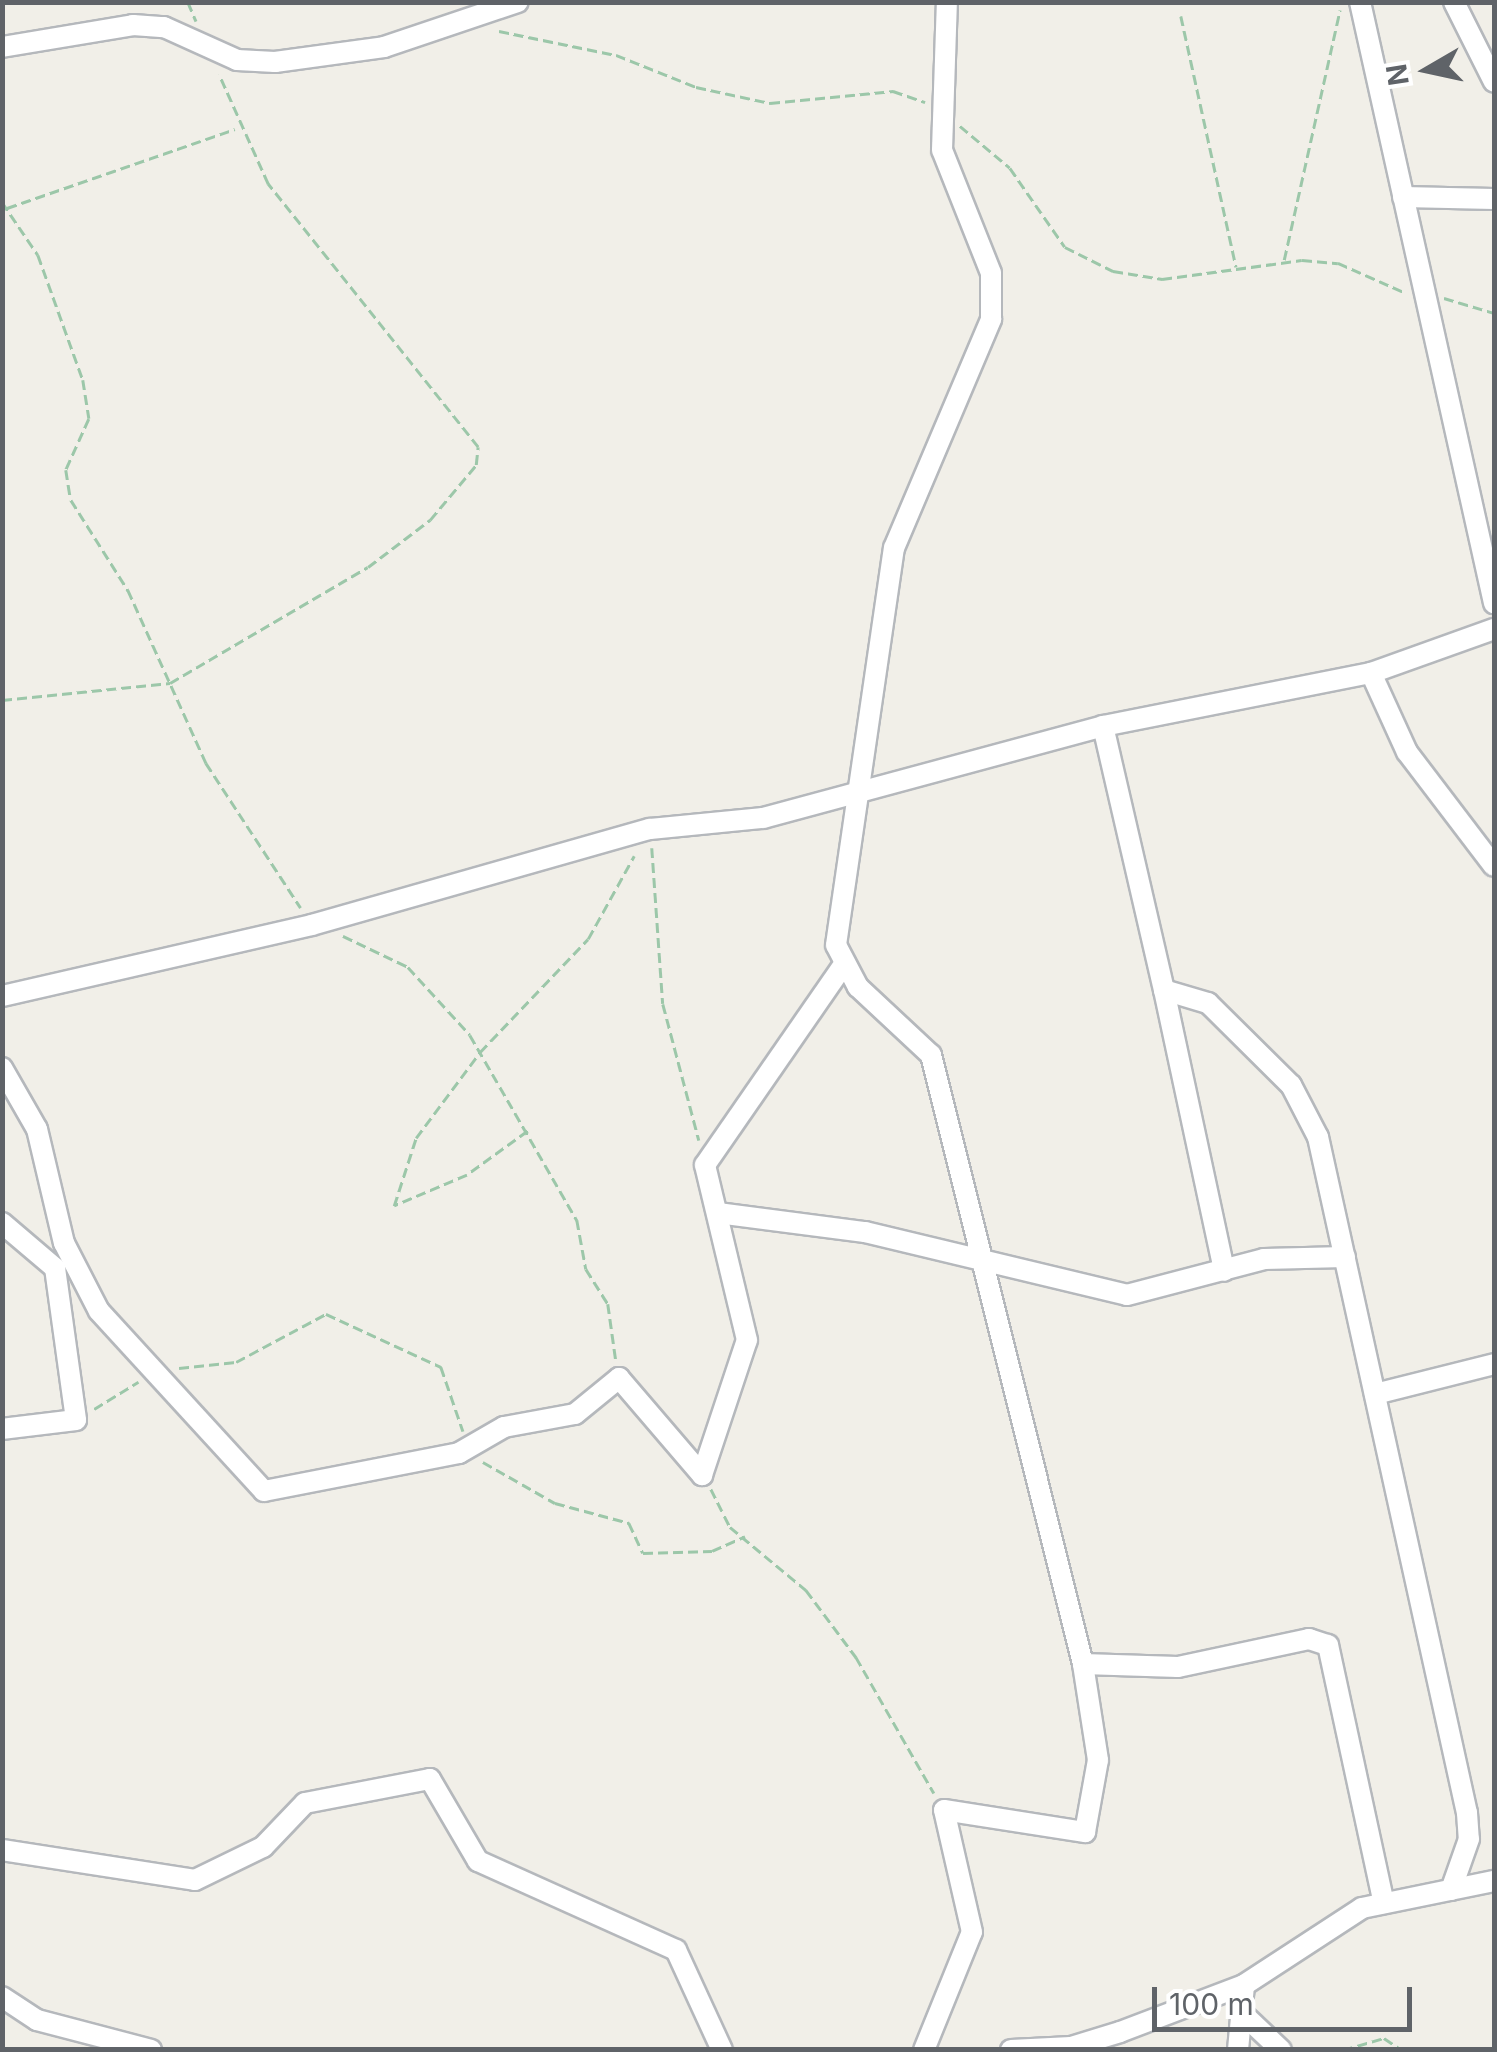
<!DOCTYPE html>
<style>
body{margin:0}
#map{position:relative;width:1497px;height:2052px;overflow:hidden;background:#f1efe8;font-family:Inter,sans-serif}
div>[style]{position:absolute}
.path>*{height:2.5px;margin-top:-1.25px;transform-origin:0;background:repeating-linear-gradient(90deg,#9cc7a9 0 10px,transparent 0 15px)}
.roads{filter:drop-shadow(2px 0 #b5b8bc) drop-shadow(-2px 0 #b5b8bc) drop-shadow(0 2px #b5b8bc) drop-shadow(0 -2px #b5b8bc)}
.street>*{height:20px;margin:-10px;padding:0 10px;transform-origin:10px;border-radius:10px;background:#fff}
span{translate:-50% -50%;white-space:nowrap;text-align:center;line-height:1.15;-webkit-text-stroke:9px #fff;paint-order:stroke}
.frame{position:absolute;inset:0;border:5px solid #5f6368;pointer-events:none}
.north{position:absolute;left:1377px;top:20px;width:100px;height:100px;-webkit-text-stroke:8px #fff;paint-order:stroke;rotate:261deg;font-size:28px;font-weight:700;line-height:40px;text-align:center;color:#5f6368}
.north::after{content:'';display:block;margin:auto;width:35px;height:45px;background:#5f6368;clip-path:polygon(50% 0,100% 100%,50% 72%,0 100%)}
.scale{position:absolute;left:1152px;top:1987px;width:260px;height:45px;box-sizing:border-box;border:5px solid #5f6368;border-top:0;padding-left:12px;font-size:30px;line-height:35px;white-space:nowrap;color:#5f6368;-webkit-text-stroke:8px #fff;paint-order:stroke}
</style>
<div id="map">
<div class="path">
<i style="left:188px;top:2px;width:21px;rotate:67deg"></i>
<i style="left:1181px;top:16px;width:257px;rotate:77.6deg"></i>
<i style="left:499px;top:31px;width:119px;rotate:11.6deg"></i>
<i style="left:616px;top:55px;width:86px;rotate:21.8deg"></i>
<i style="left:696px;top:87px;width:76px;rotate:12.2deg"></i>
<i style="left:770px;top:103px;width:124px;rotate:-5.6deg"></i>
<i style="left:893px;top:91px;width:34px;rotate:19deg"></i>
<i style="left:960px;top:126px;width:65px;rotate:40deg"></i>
<i style="left:1010px;top:168px;width:96px;rotate:55.2deg"></i>
<i style="left:1065px;top:247px;width:54px;rotate:26.6deg"></i>
<i style="left:1113px;top:271px;width:50px;rotate:9.3deg"></i>
<i style="left:1162px;top:279px;width:141px;rotate:-7.7deg"></i>
<i style="left:1302px;top:260px;width:36px;rotate:5deg"></i>
<i style="left:1338px;top:263px;width:74px;rotate:23.8deg"></i>
<i style="left:2px;top:202px;width:64px;rotate:55.8deg"></i>
<i style="left:38px;top:255px;width:133px;rotate:70.2deg"></i>
<i style="left:83px;top:380px;width:39px;rotate:81deg"></i>
<i style="left:89px;top:419px;width:56px;rotate:114.3deg"></i>
<i style="left:66px;top:470px;width:30px;rotate:81deg"></i>
<i style="left:71px;top:500px;width:107px;rotate:57.7deg"></i>
<i style="left:128px;top:590px;width:190px;rotate:65.7deg"></i>
<i style="left:206px;top:763px;width:173px;rotate:56.8deg"></i>
<i style="left:7px;top:208px;width:241px;rotate:-19.1deg"></i>
<i style="left:1284px;top:260px;width:256px;rotate:-77.4deg"></i>
<i style="left:1444px;top:298px;width:52px;rotate:16.7deg"></i>
<i style="left:2px;top:700px;width:169px;rotate:-5.8deg"></i>
<i style="left:170px;top:683px;width:229px;rotate:-30.4deg"></i>
<i style="left:368px;top:567px;width:78px;rotate:-37.2deg"></i>
<i style="left:430px;top:520px;width:72px;rotate:-50.1deg"></i>
<i style="left:476px;top:465px;width:18px;rotate:-84deg"></i>
<i style="left:478px;top:447px;width:337px;rotate:-128.6deg"></i>
<i style="left:268px;top:184px;width:120px;rotate:-114.2deg"></i>
<i style="left:652px;top:848px;width:156px;rotate:86deg"></i>
<i style="left:663px;top:1004px;width:141px;rotate:75.2deg"></i>
<i style="left:343px;top:936px;width:72px;rotate:25.5deg"></i>
<i style="left:408px;top:967px;width:92px;rotate:47.6deg"></i>
<i style="left:470px;top:1035px;width:214px;rotate:60deg"></i>
<i style="left:577px;top:1220px;width:50px;rotate:79.6deg"></i>
<i style="left:586px;top:1269px;width:41px;rotate:57.8deg"></i>
<i style="left:608px;top:1304px;width:58px;rotate:82deg"></i>
<i style="left:528px;top:1131px;width:75px;rotate:144.2deg"></i>
<i style="left:467px;top:1175px;width:79px;rotate:157deg"></i>
<i style="left:394px;top:1206px;width:71px;rotate:-72.1deg"></i>
<i style="left:416px;top:1138px;width:107px;rotate:-53.3deg"></i>
<i style="left:480px;top:1052px;width:156px;rotate:-46.3deg"></i>
<i style="left:588px;top:939px;width:95px;rotate:-61deg"></i>
<i style="left:179px;top:1368px;width:57px;rotate:-6deg"></i>
<i style="left:236px;top:1362px;width:102px;rotate:-28.1deg"></i>
<i style="left:326px;top:1314px;width:127px;rotate:24.7deg"></i>
<i style="left:441px;top:1367px;width:68px;rotate:71deg"></i>
<i style="left:94px;top:1409px;width:52px;rotate:-31.5deg"></i>
<i style="left:483px;top:1462px;width:83px;rotate:29.7deg"></i>
<i style="left:555px;top:1503px;width:77px;rotate:15.1deg"></i>
<i style="left:629px;top:1523px;width:33px;rotate:65deg"></i>
<i style="left:643px;top:1553px;width:69px;rotate:-1.7deg"></i>
<i style="left:712px;top:1551px;width:36px;rotate:-24deg"></i>
<i style="left:711px;top:1489px;width:42px;rotate:63.4deg"></i>
<i style="left:730px;top:1527px;width:99px;rotate:39.7deg"></i>
<i style="left:806px;top:1590px;width:84px;rotate:53.3deg"></i>
<i style="left:856px;top:1657px;width:157px;rotate:60.2deg"></i>
<i style="left:1343px;top:2050px;width:43px;rotate:-16.3deg"></i>
<i style="left:1384px;top:2038px;width:22px;rotate:34deg"></i>
</div>
<div class="roads">
<div class="street">
<i style="left:1360px;top:2px;width:616px;rotate:77.43deg"></i>
<i style="left:1454px;top:2px;width:89px;rotate:63.4deg"></i>
<i style="left:2px;top:47px;width:133px;rotate:-9.5deg"></i>
<i style="left:133px;top:25px;width:31px;rotate:4deg"></i>
<i style="left:164px;top:27px;width:80px;rotate:24.3deg"></i>
<i style="left:237px;top:60px;width:38px;rotate:3deg"></i>
<i style="left:275px;top:62px;width:110px;rotate:-7.8deg"></i>
<i style="left:384px;top:47px;width:141px;rotate:-18.6deg"></i>
<i style="left:1403px;top:197px;width:91px;rotate:1.3deg"></i>
<i style="left:1371px;top:673px;width:87px;rotate:65.5deg"></i>
<i style="left:1407px;top:752px;width:143px;rotate:52.7deg"></i>
<i style="left:1103px;top:726px;width:271px;rotate:77deg"></i>
<i style="left:1164px;top:990px;width:46px;rotate:16.5deg"></i>
<i style="left:1208px;top:1003px;width:117px;rotate:44.7deg"></i>
<i style="left:1291px;top:1085px;width:59px;rotate:62.6deg"></i>
<i style="left:1318px;top:1137px;width:692px;rotate:77.57deg"></i>
<i style="left:1467px;top:1813px;width:26px;rotate:86deg"></i>
<i style="left:1469px;top:1839px;width:54px;rotate:109.4deg"></i>
<i style="left:1164px;top:990px;width:287px;rotate:77.9deg"></i>
<i style="left:2px;top:996px;width:318px;rotate:-12.9deg"></i>
<i style="left:312px;top:925px;width:351px;rotate:-15.9deg"></i>
<i style="left:650px;top:829px;width:114px;rotate:-5.6deg"></i>
<i style="left:763px;top:818px;width:352px;rotate:-15.1deg"></i>
<i style="left:1103px;top:726px;width:273px;rotate:-11.2deg"></i>
<i style="left:1371px;top:673px;width:131px;rotate:-19.7deg"></i>
<i style="left:2px;top:1068px;width:70px;rotate:60.2deg"></i>
<i style="left:37px;top:1129px;width:117px;rotate:76.7deg"></i>
<i style="left:64px;top:1243px;width:76px;rotate:62.8deg"></i>
<i style="left:99px;top:1311px;width:244px;rotate:47.5deg"></i>
<i style="left:264px;top:1491px;width:199px;rotate:-11deg"></i>
<i style="left:459px;top:1453px;width:52px;rotate:-30deg"></i>
<i style="left:504px;top:1427px;width:72px;rotate:-10.4deg"></i>
<i style="left:575px;top:1414px;width:57px;rotate:-39.3deg"></i>
<i style="left:619px;top:1378px;width:128px;rotate:49.4deg"></i>
<i style="left:718px;top:1213px;width:148px;rotate:7.4deg"></i>
<i style="left:865px;top:1232px;width:269px;rotate:13.5deg"></i>
<i style="left:1127px;top:1295px;width:142px;rotate:-14.7deg"></i>
<i style="left:1264px;top:1259px;width:81px;rotate:-1.4deg"></i>
<i style="left:2px;top:1223px;width:70px;rotate:40.3deg"></i>
<i style="left:55px;top:1268px;width:153px;rotate:82.1deg"></i>
<i style="left:76px;top:1420px;width:75px;rotate:173.1deg"></i>
<i style="left:1375px;top:1394px;width:123px;rotate:-14.1deg"></i>
<i style="left:702px;top:1475px;width:142px;rotate:-71.6deg"></i>
<i style="left:747px;top:1340px;width:180px;rotate:-103.5deg"></i>
<i style="left:705px;top:1165px;width:244px;rotate:-55.3deg"></i>
<i style="left:1083px;top:1664px;width:95px;rotate:1.8deg"></i>
<i style="left:1178px;top:1667px;width:134px;rotate:-12.1deg"></i>
<i style="left:1309px;top:1639px;width:20px;rotate:18deg"></i>
<i style="left:1328px;top:1645px;width:264px;rotate:77.8deg"></i>
<i style="left:2px;top:1850px;width:195px;rotate:8.8deg"></i>
<i style="left:195px;top:1880px;width:76px;rotate:-25.9deg"></i>
<i style="left:263px;top:1847px;width:61px;rotate:-46.3deg"></i>
<i style="left:305px;top:1803px;width:127px;rotate:-10.9deg"></i>
<i style="left:430px;top:1779px;width:95px;rotate:59.7deg"></i>
<i style="left:478px;top:1861px;width:217px;rotate:24.2deg"></i>
<i style="left:676px;top:1950px;width:110px;rotate:65.3deg"></i>
<i style="left:2px;top:1997px;width:42px;rotate:33.3deg"></i>
<i style="left:37px;top:2020px;width:118px;rotate:14.7deg"></i>
<i style="left:1246px;top:2017px;width:48px;rotate:43.3deg"></i>
<i style="left:924px;top:2050px;width:127px;rotate:-67.9deg"></i>
<i style="left:972px;top:1932px;width:125px;rotate:-102.9deg"></i>
<i style="left:944px;top:1810px;width:143px;rotate:8.9deg"></i>
<i style="left:1085px;top:1832px;width:73px;rotate:-79.8deg"></i>
<i style="left:1098px;top:1760px;width:97px;rotate:-98.9deg"></i>
<i style="left:1083px;top:1664px;width:628px;rotate:-104.01deg"></i>
<i style="left:931px;top:1055px;width:100px;rotate:-137deg"></i>
<i style="left:858px;top:987px;width:47px;rotate:-117.6deg"></i>
<i style="left:836px;top:945px;width:401px;rotate:-81.7deg"></i>
<i style="left:894px;top:548px;width:249px;rotate:-67deg"></i>
<i style="left:991px;top:319px;width:46px;rotate:-90deg"></i>
<i style="left:991px;top:273px;width:132px;rotate:-111.7deg"></i>
<i style="left:942px;top:150px;width:148px;rotate:-88.1deg"></i>
<i style="left:1011px;top:2050px;width:60px;rotate:-2.9deg"></i>
<i style="left:1071px;top:2047px;width:51px;rotate:-17deg"></i>
<i style="left:1120px;top:2032px;width:133px;rotate:-20.8deg"></i>
<i style="left:1244px;top:1985px;width:141px;rotate:-33.1deg"></i>
<i style="left:1362px;top:1908px;width:135px;rotate:-11.6deg"></i>
<i style="left:1238px;top:2050px;width:65px;rotate:-84.7deg"></i>
</div>
</div>
<div class="frame"></div>
<div class="north">N</div>
<div class="scale">100 m</div>
</div>
